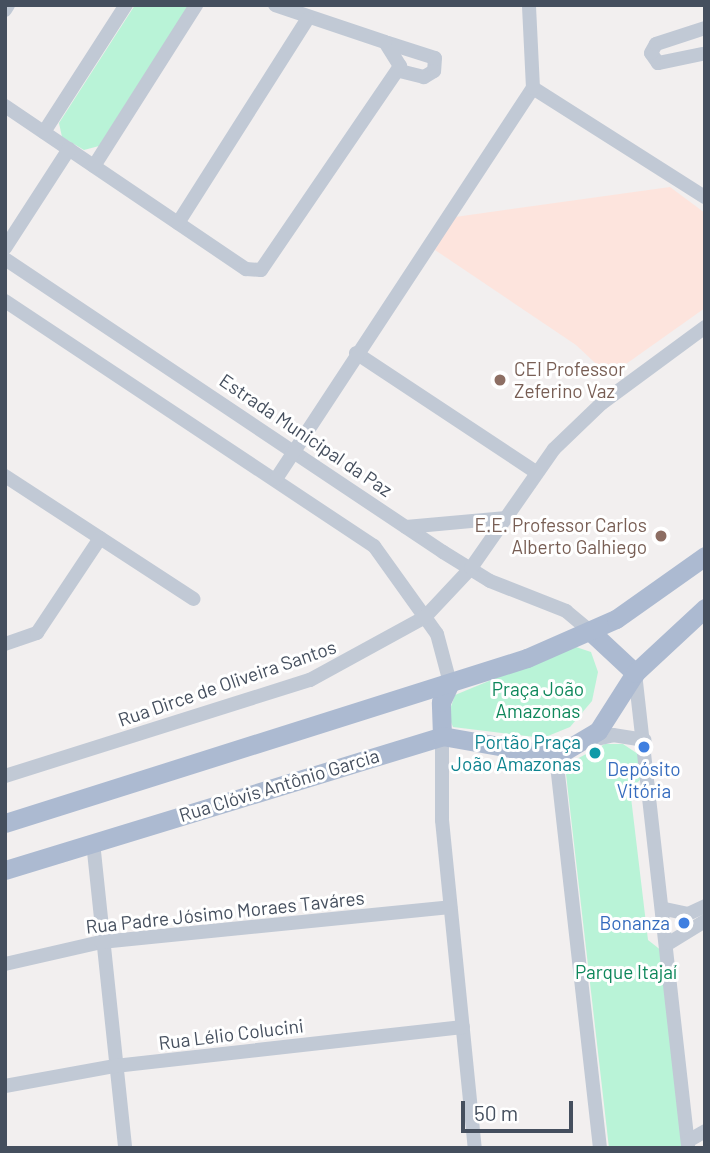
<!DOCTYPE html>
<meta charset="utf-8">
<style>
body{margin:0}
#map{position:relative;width:710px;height:1153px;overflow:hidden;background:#f2efef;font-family:Barlow,sans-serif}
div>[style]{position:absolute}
.medical>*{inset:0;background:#fde4dd}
.green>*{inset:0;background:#b9f3d7}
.minor>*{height:14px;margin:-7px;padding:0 7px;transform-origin:7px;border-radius:7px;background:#c1c9d5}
.major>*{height:19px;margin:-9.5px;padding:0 9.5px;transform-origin:9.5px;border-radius:9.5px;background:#acbad1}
.dots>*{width:19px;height:19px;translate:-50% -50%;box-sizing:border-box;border:4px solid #fff;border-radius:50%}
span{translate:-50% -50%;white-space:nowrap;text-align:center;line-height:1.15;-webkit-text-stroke:6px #fff;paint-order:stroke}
.education-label{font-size:19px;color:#785e54}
.left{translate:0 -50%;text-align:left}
.right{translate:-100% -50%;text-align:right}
.street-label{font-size:19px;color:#454f5e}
.park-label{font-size:19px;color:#0e875b}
.culture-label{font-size:19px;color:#0d838f}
.shop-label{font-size:19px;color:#366cbe}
.frame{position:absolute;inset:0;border:7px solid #454f5e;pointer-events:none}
.scale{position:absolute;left:461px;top:1101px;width:112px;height:32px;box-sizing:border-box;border:4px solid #454f5e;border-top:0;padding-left:9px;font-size:21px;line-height:24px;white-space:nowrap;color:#454f5e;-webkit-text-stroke:5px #fff;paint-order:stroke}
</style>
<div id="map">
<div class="medical">
<i style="clip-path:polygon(670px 187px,705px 213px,705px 308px,609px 376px,576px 345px,435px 250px,455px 217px)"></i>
</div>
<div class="green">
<i style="clip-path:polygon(135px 5px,189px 5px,99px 146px,84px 150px,62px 137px,59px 123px)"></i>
<i style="clip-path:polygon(573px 646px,591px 652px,598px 672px,592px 701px,570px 727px,543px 738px,453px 727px,448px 715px,455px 695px)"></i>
<i style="clip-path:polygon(605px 744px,623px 744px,638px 754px,641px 779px,630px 789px,648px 940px,662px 951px,683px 1148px,609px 1148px,566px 774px,573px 761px)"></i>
</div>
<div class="minor">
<i style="left:5px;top:10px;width:6px;rotate:-59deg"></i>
<i style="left:388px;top:43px;width:49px;rotate:17.7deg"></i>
<i style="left:435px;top:58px;width:13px;rotate:94deg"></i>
<i style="left:434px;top:71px;width:12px;rotate:149deg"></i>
<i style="left:424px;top:77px;width:25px;rotate:-166deg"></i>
<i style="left:702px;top:54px;width:45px;rotate:168.4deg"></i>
<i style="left:658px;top:63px;width:12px;rotate:-125deg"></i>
<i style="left:651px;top:53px;width:10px;rotate:-61deg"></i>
<i style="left:656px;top:44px;width:52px;rotate:-18.1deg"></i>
<i style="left:533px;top:88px;width:204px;rotate:32.4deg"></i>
<i style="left:5px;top:106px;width:291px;rotate:34.1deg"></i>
<i style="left:246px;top:269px;width:15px;rotate:4deg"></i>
<i style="left:261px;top:270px;width:247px;rotate:-55.7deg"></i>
<i style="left:400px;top:66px;width:28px;rotate:-122deg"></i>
<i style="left:385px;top:42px;width:116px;rotate:-161.4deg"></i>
<i style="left:44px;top:132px;width:151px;rotate:-57.2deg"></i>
<i style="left:94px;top:166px;width:191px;rotate:-57.6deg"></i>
<i style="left:178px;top:223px;width:241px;rotate:-57.6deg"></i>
<i style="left:5px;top:248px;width:118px;rotate:-57.1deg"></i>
<i style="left:5px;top:259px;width:527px;rotate:33.78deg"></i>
<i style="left:443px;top:552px;width:55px;rotate:31.7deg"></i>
<i style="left:490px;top:581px;width:82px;rotate:21.5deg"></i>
<i style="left:566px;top:611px;width:31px;rotate:40deg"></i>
<i style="left:5px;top:301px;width:443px;rotate:33.6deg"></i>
<i style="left:374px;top:546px;width:108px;rotate:54.4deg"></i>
<i style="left:437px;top:634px;width:51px;rotate:75.1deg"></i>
<i style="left:356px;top:353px;width:214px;rotate:33.5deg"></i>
<i style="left:5px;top:476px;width:225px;rotate:33.1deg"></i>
<i style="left:276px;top:479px;width:468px;rotate:-56.7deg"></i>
<i style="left:533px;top:88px;width:83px;rotate:-92.8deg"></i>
<i style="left:406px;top:527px;width:98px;rotate:-5.2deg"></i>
<i style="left:5px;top:644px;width:34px;rotate:-19deg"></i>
<i style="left:37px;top:633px;width:114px;rotate:-56.4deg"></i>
<i style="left:635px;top:673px;width:478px;rotate:83.6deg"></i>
<i style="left:442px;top:736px;width:84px;rotate:90deg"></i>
<i style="left:442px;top:820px;width:330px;rotate:84.3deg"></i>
<i style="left:588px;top:741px;width:26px;rotate:-13deg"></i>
<i style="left:613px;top:735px;width:32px;rotate:9deg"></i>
<i style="left:556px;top:756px;width:394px;rotate:83.6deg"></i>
<i style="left:5px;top:776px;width:320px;rotate:-17.5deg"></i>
<i style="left:310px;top:680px;width:131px;rotate:-28.7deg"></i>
<i style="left:425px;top:617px;width:67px;rotate:-46.8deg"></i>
<i style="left:471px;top:568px;width:145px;rotate:-55.1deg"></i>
<i style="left:554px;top:449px;width:66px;rotate:-43.8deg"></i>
<i style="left:602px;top:403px;width:128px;rotate:-36.4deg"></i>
<i style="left:93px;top:842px;width:308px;rotate:84deg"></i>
<i style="left:665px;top:909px;width:24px;rotate:12deg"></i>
<i style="left:688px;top:914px;width:19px;rotate:-25deg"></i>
<i style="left:669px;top:943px;width:42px;rotate:-31.4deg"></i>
<i style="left:5px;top:964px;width:98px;rotate:-12.9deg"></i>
<i style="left:101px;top:942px;width:351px;rotate:-5.7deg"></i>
<i style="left:5px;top:1086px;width:112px;rotate:-10.3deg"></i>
<i style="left:115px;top:1066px;width:350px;rotate:-6.4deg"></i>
<i style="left:688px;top:1141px;width:20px;rotate:-30deg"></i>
</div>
<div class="major">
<i style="left:590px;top:631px;width:62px;rotate:43deg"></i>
<i style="left:442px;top:736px;width:34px;rotate:-92deg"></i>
<i style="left:441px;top:702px;width:21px;rotate:-65deg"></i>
<i style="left:5px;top:823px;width:547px;rotate:-17.54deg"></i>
<i style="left:527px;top:658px;width:97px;rotate:-23.7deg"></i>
<i style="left:616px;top:619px;width:109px;rotate:-35.3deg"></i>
<i style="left:5px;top:870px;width:457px;rotate:-17deg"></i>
<i style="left:442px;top:736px;width:116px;rotate:10deg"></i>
<i style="left:556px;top:756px;width:49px;rotate:-30.8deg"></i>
<i style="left:598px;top:731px;width:69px;rotate:-57.5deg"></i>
<i style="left:635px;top:673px;width:96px;rotate:-42.9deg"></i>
</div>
<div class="dots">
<i style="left:500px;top:380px;background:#8d6e63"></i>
<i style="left:661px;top:536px;background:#8d6e63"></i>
<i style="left:644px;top:747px;background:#3f7fe0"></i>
<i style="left:595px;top:753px;background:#0f9aa8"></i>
<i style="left:684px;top:923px;background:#3f7fe0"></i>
</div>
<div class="education-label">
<span class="left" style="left:514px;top:380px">CEI Professor<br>Zeferino Vaz</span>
<span class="right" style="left:647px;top:536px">E.E. Professor Carlos<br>Alberto Galhiego</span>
</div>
<div class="street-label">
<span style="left:306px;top:435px;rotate:34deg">Estrada Municipal da Paz</span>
<span style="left:227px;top:683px;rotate:-19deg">Rua Dirce de Oliveira Santos</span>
<span style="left:279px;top:785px;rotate:-17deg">Rua Clóvis Antônio Garcia</span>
<span style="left:225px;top:912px;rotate:-6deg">Rua Padre Jósimo Moraes Taváres</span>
<span style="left:231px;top:1034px;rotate:-7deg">Rua Lélio Colucini</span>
</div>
<div class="park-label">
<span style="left:538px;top:700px">Praça João<br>Amazonas</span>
<span style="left:626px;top:972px">Parque Itajaí</span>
</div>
<div class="culture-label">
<span class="right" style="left:581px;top:753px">Portão Praça<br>João Amazonas</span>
</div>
<div class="shop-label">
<span style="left:644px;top:780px">Depósito<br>Vitória</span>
<span class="right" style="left:670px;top:923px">Bonanza</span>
</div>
<div class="frame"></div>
<div class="scale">50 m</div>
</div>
